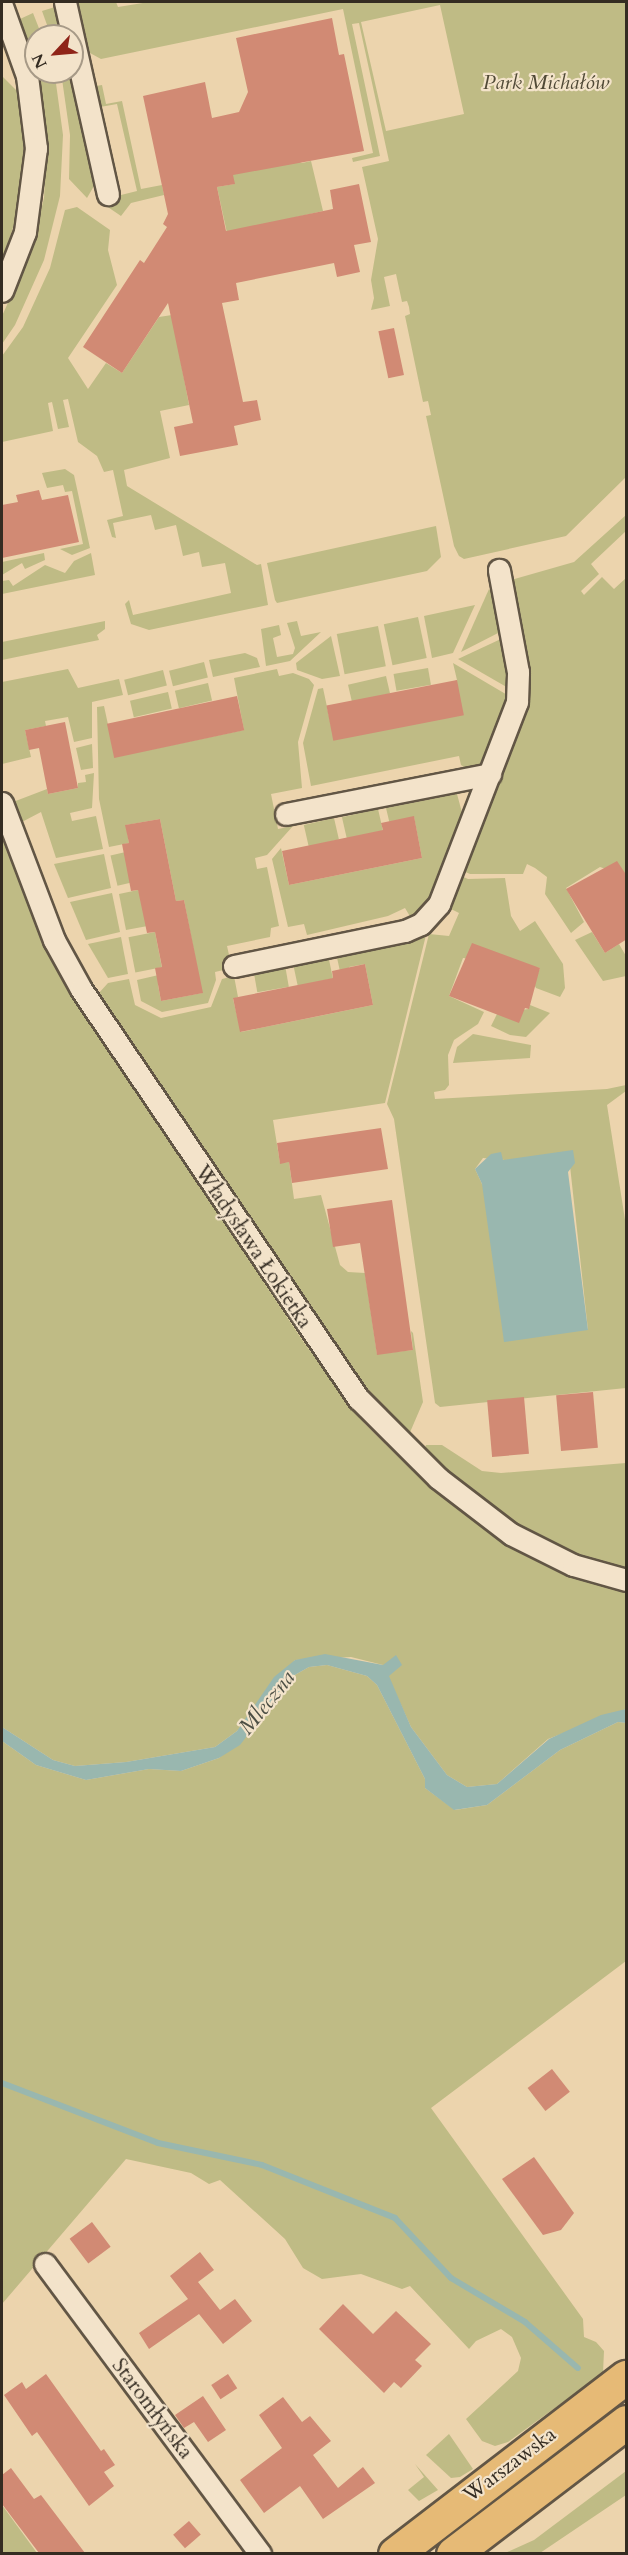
<!DOCTYPE html>
<meta charset="utf-8">
<style>
body{margin:0}
#map{position:relative;width:628px;height:2555px;overflow:hidden;background:#ecd4ad;font-family:Cardo,serif}
div>[style]{position:absolute}
.green>*{inset:0;background:#bfbb85;transform-origin:0 0}
.water>*{inset:0;background:#99b7af}
.stream>*{height:6px;margin:-3px;padding:0 3px;transform-origin:3px;border-radius:3px;background:#99b7af}
.building>*{inset:0;background:#d18a74;transform-origin:0 0}
.roads{filter:drop-shadow(2px 0 #625645) drop-shadow(-2px 0 #625645) drop-shadow(0 2px #625645) drop-shadow(0 -2px #625645)}
.minor>*{height:21px;margin:-10.5px;padding:0 10.5px;transform-origin:10.5px;border-radius:10.5px;background:#f3e3ca}
.primary>*{height:33px;margin:-16.5px;padding:0 16.5px;transform-origin:16.5px;border-radius:16.5px;background:#e6ba76}
span{translate:-50% -50%;white-space:nowrap;text-align:center;line-height:1.15;-webkit-text-stroke:4.5px #f3e3ca;paint-order:stroke}
.park-label{font-size:21px;color:#504936;font-style:italic}
.street-label{font-size:21px;color:#342c22}
.water-label{font-size:22px;color:#4d4f45;font-style:italic}
.frame{position:absolute;inset:0;border:3px solid #342c22;pointer-events:none}
.north{position:absolute;left:24px;top:24px;width:60px;height:60px;box-sizing:border-box;background:#f3e3ca;border:2px solid #a79a87;border-radius:50%;rotate:244deg;font-size:16px;font-weight:700;line-height:24px;text-align:center;color:#342c22}
.north::after{content:'';display:block;margin:auto;width:21px;height:27px;background:#8f2418;clip-path:polygon(50% 0,100% 100%,50% 72%,0 100%)}
</style>
<div id="map">
<div class="green">
<i style="clip-path:polygon(evenodd,78px 2px,116px 2px,118px 7px,149px 2px,626px 2px,626px 477px,566px 536px,464px 559px,459px 556px,454px 546px,426px 416px,431px 415px,428px 401px,423px 402px,405px 316px,410px 314px,409px 307px,407px 301px,402px 302px,396px 274px,384px 277px,390px 306px,371px 310px,374px 298px,371px 280px,378px 239px,362px 167px,389px 161px,359px 23px,352px 24px,380px 156px,353px 162px,352px 158px,373px 153px,343px 9px,101px 59px,90px 53px,78px 2px,440px 5px,464px 114px,386px 131px,361px 22px,440px 5px)"></i>
<i style="clip-path:polygon(55px 7px,67px 36px,51px 36px,42px 11px)"></i>
<i style="clip-path:polygon(33px 13px,42px 36px,36px 36px,36px 67px,20px 19px)"></i>
<i style="clip-path:polygon(37px 72px,54px 72px,55px 76px,63px 135px,60px 196px,44px 260px,15px 325px,2px 344px,2px 316px,30px 254px,44px 198px,47px 140px)"></i>
<i style="clip-path:polygon(61px 72px,72px 72px,98px 179px,87px 198px,69px 179px,70px 135px)"></i>
<i style="clip-path:polygon(2px 76px,18px 92px,25px 162px,17px 215px,2px 262px)"></i>
<i style="clip-path:polygon(102px 85px,106px 104px,122px 101px,141px 189px,162px 185px,164px 195px,131px 203px,121px 216px,96px 199px,99px 194px,109px 198px,137px 191px,117px 104px,100px 107px,96px 86px)"></i>
<i style="clip-path:polygon(223px 128px,302px 163px,311px 161px,323px 211px,227px 233px,217px 187px,234px 184px)"></i>
<i style="clip-path:polygon(77px 207px,110px 230px,108px 250px,117px 285px,68px 358px,88px 389px,106px 363px,122px 373px,159px 317px,172px 315px,189px 405px,160px 411px,170px 458px,124px 470px,127px 486px,257px 565px,261px 564px,268px 605px,149px 630px,131px 624px,125px 604px,129px 600px,133px 615px,231px 593px,225px 563px,202px 567px,199px 552px,183px 556px,176px 525px,155px 530px,151px 515px,113px 523px,116px 538px,112px 537px,107px 520px,123px 516px,113px 470px,104px 472px,97px 456px,78px 442px,68px 399px,63px 400px,69px 427px,58px 429px,52px 402px,48px 403px,53px 431px,2px 442px,2px 356px,23px 327px,50px 268px,65px 210px)"></i>
<i style="clip-path:polygon(65px 469px,74px 475px,90px 548px,72px 555px,60px 549px,83px 544px,72px 491px,65px 492px,63px 485px,47px 488px,42px 473px)"></i>
<i style="clip-path:polygon(626px 515px,626px 531px,591px 564px,599px 574px,581px 591px,584px 595px,602px 577px,614px 589px,626px 578px,626px 876px,600px 867px,566px 888px,584px 922px,571px 933px,545px 894px,547px 877px,535px 868px,527px 864px,523px 874px,470px 874px,461px 870px,521px 717px,511px 580px,574px 562px)"></i>
<i style="clip-path:polygon(436px 526px,441px 557px,427px 571px,277px 603px,275px 600px,267px 563px)"></i>
<i style="clip-path:polygon(44px 553px,45px 560px,25px 569px,22px 563px,2px 575px,2px 562px)"></i>
<i style="clip-path:polygon(91px 553px,95px 575px,2px 594px,2px 581px,9px 580px,13px 586px,45px 565px,65px 573px,74px 561px)"></i>
<i style="clip-path:polygon(489px 589px,494px 595px,502px 631px,461px 652px)"></i>
<i style="clip-path:polygon(475px 605px,453px 653px,432px 658px,424px 616px)"></i>
<i style="left:418px;top:617px;width:42px;height:35px;rotate:78deg"></i>
<i style="clip-path:polygon(105px 621px,105px 629px,97px 635px,99px 640px,2px 660px,2px 642px)"></i>
<i style="clip-path:polygon(297px 621px,301px 636px,321px 632px,290px 661px,266px 666px,261px 629px,279px 625px,281px 635px,273px 638px,277px 657px,293px 654px,295px 648px,287px 623px)"></i>
<i style="left:378px;top:626px;width:41px;height:42px;rotate:79deg"></i>
<i style="clip-path:polygon(331px 636px,340px 676px,322px 679px,297px 670px,296px 663px)"></i>
<i style="clip-path:polygon(503px 638px,510px 689px,458px 659px)"></i>
<i style="clip-path:polygon(245px 653px,257px 658px,260px 667px,213px 677px,209px 660px)"></i>
<i style="left:204px;top:662px;width:16px;height:36px;rotate:76deg"></i>
<i style="clip-path:polygon(453px 663px,509px 696px,488px 757px,480px 766px,467px 769px,461px 765px,459px 756px,311px 786px,303px 743px,318px 689px,323px 688px,334px 740px,457px 680px)"></i>
<i style="left:428px;top:668px;width:17px;height:35px;rotate:80deg"></i>
<i style="clip-path:polygon(68px 669px,78px 688px,119px 679px,123px 695px,92px 702px,92px 738px,74px 742px,68px 717px,45px 721px,46px 726px,25px 730px,31px 757px,2px 764px,2px 682px)"></i>
<i style="clip-path:polygon(277px 669px,279px 676px,293px 673px,309px 679px,314px 685px,298px 742px,302px 788px,271px 794px,278px 829px,293px 826px,267px 855px,255px 858px,257px 869px,267px 867px,279px 926px,271px 928px,270px 937px,227px 946px,232px 968px,215px 972px,216px 980px,208px 1003px,162px 1012px,141px 1001px,137px 980px,163px 974px,165px 983px,158px 985px,161px 1001px,202px 993px,184px 900px,176px 901px,160px 819px,126px 825px,129px 843px,109px 847px,99px 799px,97px 707px,104px 706px,115px 757px,244px 730px,234px 678px)"></i>
<i style="left:163px;top:670px;width:16px;height:40px;rotate:76deg"></i>
<i style="left:386px;top:676px;width:18px;height:39px;rotate:77deg"></i>
<i style="left:208px;top:683px;width:18px;height:34px;rotate:77deg"></i>
<i style="left:168px;top:692px;width:17px;height:39px;rotate:77deg"></i>
<i style="clip-path:polygon(92px 744px,93px 768px,81px 770px,76px 748px)"></i>
<i style="clip-path:polygon(94px 773px,92px 808px,70px 813px,72px 821px,96px 816px,103px 849px,56px 858px,41px 812px,20px 823px,13px 802px,47px 789px,48px 794px,78px 788px,78px 783px,86px 782px,85px 775px)"></i>
<i style="clip-path:polygon(457px 794px,464px 820px,430px 902px,411px 918px,405px 908px,388px 916px,307px 935px,304px 924px,288px 927px,272px 859px,281px 848px,289px 885px,422px 858px,414px 817px,391px 829px,386px 808px)"></i>
<i style="left:378px;top:809px;width:22px;height:37px;rotate:77deg"></i>
<i style="left:334px;top:818px;width:22px;height:31px;rotate:77deg"></i>
<i style="clip-path:polygon(2px 835px,36px 926px,64px 983px,305px 1344px,365px 1424px,418px 1476px,499px 1539px,573px 1577px,626px 1592px,626px 1709px,548px 1739px,497px 1784px,467px 1787px,447px 1775px,411px 1727px,383px 1665px,351px 1657px,295px 1660px,237px 1731px,215px 1747px,126px 1762px,75px 1766px,53px 1760px,2px 1727px)"></i>
<i style="left:130px;top:851px;width:31px;height:20px;rotate:77deg"></i>
<i style="clip-path:polygon(104px 854px,111px 888px,68px 898px,54px 864px)"></i>
<i style="clip-path:polygon(evenodd,459px 875px,468px 879px,505px 878px,511px 916px,520px 931px,535px 921px,563px 964px,565px 988px,560px 997px,536px 988px,534px 984px,540px 968px,463px 958px,449px 996px,484px 1012px,478px 1024px,454px 1040px,448px 1055px,449px 1085px,445px 1090px,434px 1092px,435px 1099px,607px 1089px,626px 1085px,626px 1075px,626px 1091px,607px 1105px,626px 1226px,626px 1388px,440px 1407px,435px 1403px,394px 1119px,387px 1104px,429px 934px,449px 936px,459px 913px,447px 907px,459px 875px,483px 1158px,570px 1166px,588px 1330px,482px 1184px,475px 1169px,483px 1158px)"></i>
<i style="clip-path:polygon(138px 890px,153px 925px,126px 930px,119px 894px)"></i>
<i style="clip-path:polygon(112px 893px,120px 932px,86px 940px,70px 902px)"></i>
<i style="left:155px;top:932px;width:36px;height:27px;rotate:79deg"></i>
<i style="clip-path:polygon(592px 932px,605px 953px,619px 944px,626px 956px,626px 976px,603px 981px,575px 940px)"></i>
<i style="clip-path:polygon(426px 935px,385px 1103px,273px 1120px,280px 1163px,289px 1162px,294px 1199px,321px 1195px,340px 1265px,348px 1272px,365px 1273px,377px 1354px,413px 1350px,411px 1331px,413px 1333px,423px 1402px,408px 1437px,361px 1385px,98px 994px,108px 983px,129px 979px,135px 1005px,161px 1018px,211px 1007px,222px 979px,234px 976px,238px 997px,233px 999px,241px 1032px,373px 1005px,365px 964px,349px 967px,350px 975px,341px 976px,336px 953px)"></i>
<i style="clip-path:polygon(121px 937px,128px 974px,108px 978px,88px 944px)"></i>
<i style="left:328px;top:955px;width:24px;height:36px;rotate:78deg"></i>
<i style="left:285px;top:965px;width:22px;height:32px;rotate:80deg"></i>
<i style="clip-path:polygon(530px 1005px,550px 1013px,526px 1037px,510px 1035px,491px 1026px,497px 1014px,528px 1009px)"></i>
<i style="clip-path:polygon(473px 1034px,531px 1045px,530px 1058px,453px 1063px,457px 1047px)"></i>
<i style="clip-path:polygon(426px 1445px,442px 1445px,482px 1471px,501px 1473px,626px 1463px,626px 1568px,575px 1554px,531px 1533px,492px 1508px,424px 1452px)"></i>
<i style="clip-path:polygon(327px 1665px,367px 1676px,377px 1685px,425px 1779px,425px 1788px,455px 1810px,487px 1805px,560px 1750px,618px 1722px,626px 1723px,626px 1961px,431px 2108px,583px 2319px,584px 2337px,596px 2342px,604px 2351px,603px 2373px,508px 2442px,495px 2446px,482px 2441px,466px 2419px,518px 2371px,521px 2358px,512px 2337px,501px 2329px,476px 2341px,469px 2349px,410px 2286px,402px 2289px,361px 2274px,322px 2279px,303px 2268px,285px 2239px,220px 2180px,209px 2184px,191px 2173px,126px 2159px,2px 2304px,2px 1741px,36px 1765px,86px 1780px,149px 1769px,181px 1771px,219px 1758px,256px 1727px,293px 1676px,309px 1667px)"></i>
<i style="clip-path:polygon(449px 2434px,473px 2469px,460px 2477px,451px 2478px,426px 2455px)"></i>
<i style="clip-path:polygon(415px 2464px,438px 2490px,419px 2501px,408px 2490px,424px 2477px)"></i>
<i style="clip-path:polygon(626px 2471px,626px 2495px,540px 2553px,505px 2553px,534px 2540px)"></i>
<i style="clip-path:polygon(2px 2505px,37px 2553px,2px 2553px)"></i>
</div>
<div class="water">
<i style="clip-path:polygon(573px 1150px,575px 1163px,568px 1172px,588px 1330px,504px 1342px,482px 1184px,475px 1169px,491px 1154px,501px 1152px,503px 1160px)"></i>
<i style="clip-path:polygon(325px 1654px,383px 1665px,396px 1655px,402px 1665px,389px 1676px,411px 1727px,447px 1775px,467px 1787px,497px 1784px,549px 1739px,601px 1715px,626px 1709px,626px 1723px,618px 1722px,560px 1750px,487px 1805px,454px 1810px,425px 1788px,425px 1779px,377px 1685px,367px 1676px,327px 1665px,309px 1667px,293px 1676px,240px 1745px,219px 1758px,181px 1771px,149px 1769px,86px 1780px,36px 1765px,2px 1741px,2px 1727px,53px 1760px,75px 1766px,126px 1762px,215px 1747px,237px 1731px,274px 1677px,295px 1660px)"></i>
</div>
<div class="stream">
<i style="left:2px;top:2083px;width:167px;rotate:21deg"></i>
<i style="left:158px;top:2143px;width:106px;rotate:11.9deg"></i>
<i style="left:262px;top:2165px;width:143px;rotate:21.7deg"></i>
<i style="left:395px;top:2218px;width:82px;rotate:47deg"></i>
<i style="left:451px;top:2278px;width:86px;rotate:30.7deg"></i>
<i style="left:525px;top:2322px;width:70px;rotate:41deg"></i>
</div>
<div class="building">
<i style="clip-path:polygon(332px 18px,339px 55px,344px 54px,364px 151px,233px 175px,235px 184px,217px 187px,226px 231px,333px 209px,330px 190px,359px 184px,371px 242px,354px 245px,360px 272px,337px 277px,334px 263px,236px 283px,239px 300px,222px 303px,243px 402px,257px 400px,261px 420px,234px 426px,238px 445px,180px 456px,174px 427px,193px 423px,168px 303px,122px 373px,83px 347px,140px 260px,144px 263px,167px 227px,163px 224px,168px 214px,143px 96px,205px 82px,212px 118px,239px 112px,248px 92px,236px 38px)"></i>
<i style="left:394px;top:328px;width:48px;height:16px;rotate:78deg"></i>
<i style="clip-path:polygon(39px 490px,42px 500px,68px 495px,79px 542px,2px 558px,2px 505px,18px 502px,16px 495px)"></i>
<i style="left:457px;top:680px;width:36px;height:133px;rotate:79deg"></i>
<i style="left:237px;top:696px;width:35px;height:133px;rotate:78deg"></i>
<i style="clip-path:polygon(65px 722px,78px 788px,48px 794px,39px 748px,29px 750px,25px 730px)"></i>
<i style="clip-path:polygon(414px 816px,422px 858px,289px 885px,282px 851px,383px 830px,381px 823px)"></i>
<i style="clip-path:polygon(160px 819px,176px 901px,184px 900px,203px 993px,161px 1001px,155px 968px,162px 967px,155px 932px,147px 933px,138px 890px,131px 891px,122px 844px,129px 843px,125px 825px)"></i>
<i style="clip-path:polygon(617px 861px,627px 876px,627px 939px,605px 953px,566px 889px)"></i>
<i style="clip-path:polygon(472px 943px,540px 968px,529px 1009px,525px 1008px,519px 1023px,449px 996px)"></i>
<i style="clip-path:polygon(365px 964px,373px 1005px,240px 1032px,233px 998px,333px 978px,332px 971px)"></i>
<i style="clip-path:polygon(381px 1128px,388px 1169px,292px 1183px,289px 1162px,280px 1164px,277px 1143px)"></i>
<i style="clip-path:polygon(392px 1200px,413px 1350px,377px 1355px,360px 1243px,333px 1247px,327px 1209px)"></i>
<i style="left:593px;top:1392px;width:56px;height:37px;rotate:85deg"></i>
<i style="left:524px;top:1397px;width:57px;height:37px;rotate:85deg"></i>
<i style="left:552px;top:2069px;width:29px;height:31px;rotate:52deg"></i>
<i style="clip-path:polygon(534px 2157px,574px 2213px,561px 2230px,543px 2235px,502px 2179px)"></i>
<i style="left:92px;top:2222px;width:31px;height:28px;rotate:53deg"></i>
<i style="clip-path:polygon(200px 2252px,214px 2270px,198px 2282px,220px 2310px,235px 2299px,252px 2321px,223px 2344px,199px 2314px,149px 2349px,139px 2333px,188px 2299px,170px 2276px)"></i>
<i style="clip-path:polygon(343px 2304px,373px 2334px,396px 2311px,431px 2344px,415px 2360px,422px 2366px,401px 2388px,394px 2382px,384px 2393px,319px 2329px)"></i>
<i style="clip-path:polygon(46px 2374px,101px 2451px,104px 2449px,115px 2465px,104px 2472px,114px 2486px,89px 2506px,37px 2432px,32px 2436px,4px 2395px,22px 2382px,26px 2389px)"></i>
<i style="left:228px;top:2374px;width:17px;height:20px;rotate:57deg"></i>
<i style="clip-path:polygon(203px 2396px,226px 2430px,208px 2442px,194px 2422px,184px 2428px,175px 2415px)"></i>
<i style="clip-path:polygon(283px 2397px,302px 2422px,310px 2416px,331px 2441px,313px 2455px,338px 2488px,363px 2467px,375px 2483px,323px 2519px,300px 2486px,264px 2513px,240px 2480px,282px 2448px,259px 2415px)"></i>
<i style="clip-path:polygon(11px 2468px,34px 2499px,41px 2495px,85px 2553px,39px 2553px,2px 2504px,2px 2475px)"></i>
<i style="left:189px;top:2521px;width:18px;height:21px;rotate:49deg"></i>
</div>
<div class="roads">
<div class="minor">
<i style="left:65px;top:2px;width:197px;rotate:77.4deg"></i>
<i style="left:2px;top:6px;width:74px;rotate:70.3deg"></i>
<i style="left:27px;top:76px;width:73px;rotate:82.9deg"></i>
<i style="left:36px;top:148px;width:85px;rotate:97.5deg"></i>
<i style="left:25px;top:232px;width:63px;rotate:111.3deg"></i>
<i style="left:2px;top:803px;width:147px;rotate:69.2deg"></i>
<i style="left:54px;top:940px;width:56px;rotate:61.1deg"></i>
<i style="left:81px;top:989px;width:495px;rotate:55.9deg"></i>
<i style="left:359px;top:1399px;width:112px;rotate:45deg"></i>
<i style="left:438px;top:1478px;width:92px;rotate:37.5deg"></i>
<i style="left:511px;top:1534px;width:69px;rotate:26.6deg"></i>
<i style="left:573px;top:1565px;width:55px;rotate:15.8deg"></i>
<i style="left:286px;top:814px;width:208px;rotate:-11.1deg"></i>
<i style="left:234px;top:966px;width:175px;rotate:-11.6deg"></i>
<i style="left:405px;top:931px;width:17px;rotate:-24deg"></i>
<i style="left:421px;top:924px;width:27px;rotate:-48deg"></i>
<i style="left:439px;top:904px;width:217px;rotate:-68.9deg"></i>
<i style="left:517px;top:702px;width:30px;rotate:-88deg"></i>
<i style="left:518px;top:672px;width:104px;rotate:-100.6deg"></i>
<i style="left:45px;top:2264px;width:361px;rotate:53.4deg"></i>
</div>
<div class="primary">
<i style="left:395px;top:2554px;width:291px;rotate:-37.5deg"></i>
<i style="left:453px;top:2554px;width:218px;rotate:-37.3deg"></i>
</div>
</div>
<div class="park-label">
<span style="left:546px;top:83px">Park Michałów</span>
</div>
<div class="street-label">
<span style="left:253px;top:1247px;rotate:56deg">Władysława Łokietka</span>
<span style="left:152px;top:2409px;rotate:53deg">Staromłyńska</span>
<span style="left:510px;top:2465px;rotate:-37deg">Warszawska</span>
</div>
<div class="water-label">
<span style="left:267px;top:1703px;rotate:-51deg">Mleczna</span>
</div>
<div class="frame"></div>
<div class="north">N</div>
</div>
